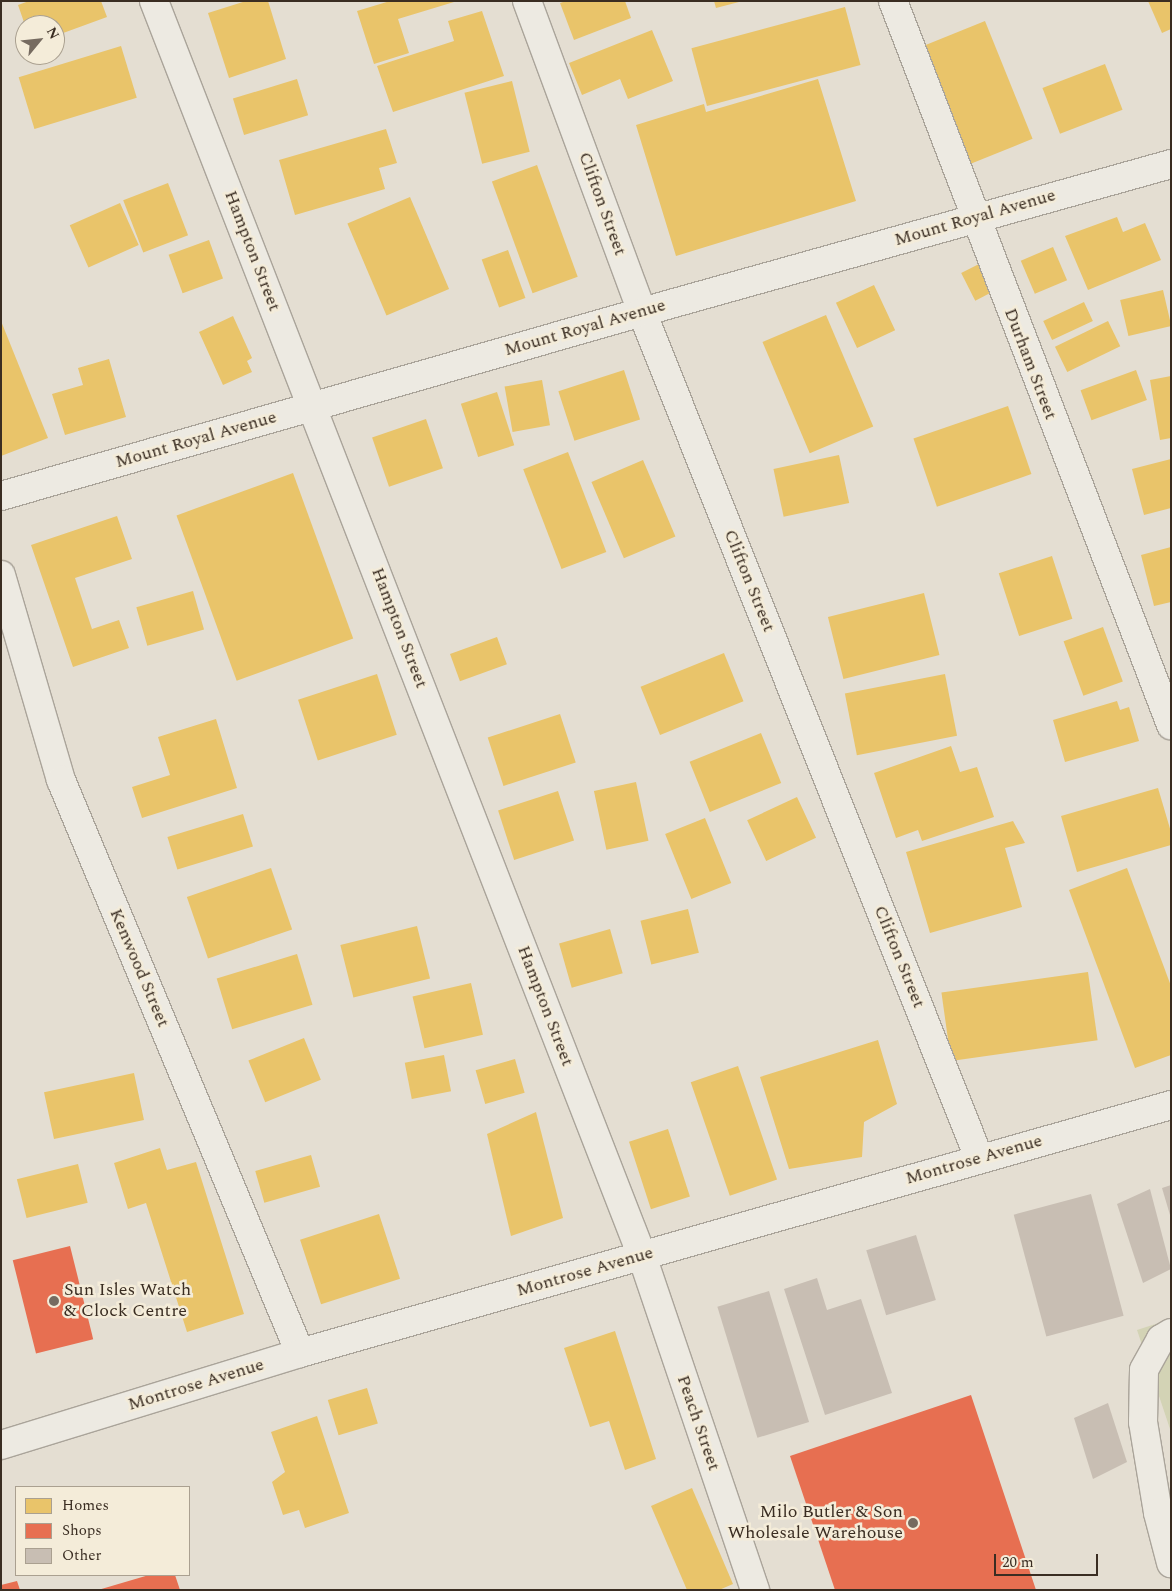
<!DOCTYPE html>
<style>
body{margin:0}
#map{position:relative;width:1172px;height:1591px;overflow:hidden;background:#e4ded2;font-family:Spectral,serif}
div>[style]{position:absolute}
.green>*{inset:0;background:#d3d3b5}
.homes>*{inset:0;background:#e9c46a;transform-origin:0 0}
.shops>*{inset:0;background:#e76f51;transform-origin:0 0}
.building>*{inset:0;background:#c8beb3;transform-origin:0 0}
.roads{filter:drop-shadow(1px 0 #aaa49a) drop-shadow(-1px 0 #aaa49a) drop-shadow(0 1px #aaa49a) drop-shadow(0 -1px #aaa49a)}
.minor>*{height:28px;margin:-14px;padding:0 14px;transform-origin:14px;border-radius:14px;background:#edeae2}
.dots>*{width:14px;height:14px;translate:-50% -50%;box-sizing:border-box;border:2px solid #f4ecd9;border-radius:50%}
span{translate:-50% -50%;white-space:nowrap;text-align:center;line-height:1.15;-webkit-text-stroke:5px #f4ecd9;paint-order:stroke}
.street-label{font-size:18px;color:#3a2d22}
.poi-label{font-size:18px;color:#3a2d22}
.left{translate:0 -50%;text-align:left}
.right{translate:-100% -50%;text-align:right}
.frame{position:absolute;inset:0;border:2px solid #3a2d22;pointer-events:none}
.legend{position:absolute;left:15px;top:1486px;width:175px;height:90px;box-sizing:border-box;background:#f4ecd9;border:1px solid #aaa090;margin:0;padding:6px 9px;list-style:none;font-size:15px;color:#3a2d22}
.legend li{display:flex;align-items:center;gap:10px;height:25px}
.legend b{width:25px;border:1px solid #aaa090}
.north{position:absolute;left:15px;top:15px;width:50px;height:50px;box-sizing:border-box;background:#f4ecd9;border:1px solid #aaa090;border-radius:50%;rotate:62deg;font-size:14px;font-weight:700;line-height:20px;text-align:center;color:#3a2d22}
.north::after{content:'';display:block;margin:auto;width:18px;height:22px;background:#766b60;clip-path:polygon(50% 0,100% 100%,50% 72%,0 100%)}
.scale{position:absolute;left:994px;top:1554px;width:104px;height:22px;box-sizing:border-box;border:2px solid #3a2d22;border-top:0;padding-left:6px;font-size:15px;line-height:18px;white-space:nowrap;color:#3a2d22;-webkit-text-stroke:4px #f4ecd9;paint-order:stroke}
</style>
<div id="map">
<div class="green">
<i style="clip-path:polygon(1171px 1319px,1171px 1432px,1137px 1330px)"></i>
</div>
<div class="homes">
<i style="clip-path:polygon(29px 1px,101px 1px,107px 17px,55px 36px,55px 25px,25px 25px,18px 5px)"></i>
<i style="clip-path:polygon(246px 1px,268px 1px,286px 59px,229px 78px,208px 13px)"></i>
<i style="clip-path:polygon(390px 1px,454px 2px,398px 19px,409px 53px,374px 64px,357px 11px)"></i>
<i style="clip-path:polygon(566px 1px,625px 1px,631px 18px,574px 40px,560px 3px)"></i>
<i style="clip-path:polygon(714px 1px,739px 1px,739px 2px,716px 8px)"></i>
<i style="clip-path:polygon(1148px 1px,1171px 1px,1171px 29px,1162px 33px)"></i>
<i style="left:845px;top:7px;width:60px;height:159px;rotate:75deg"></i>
<i style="clip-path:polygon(482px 11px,504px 76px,393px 112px,377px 66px,454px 41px,448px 21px)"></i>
<i style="left:985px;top:21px;width:127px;height:72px;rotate:68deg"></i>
<i style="clip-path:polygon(652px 30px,673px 81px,628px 99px,620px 79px,582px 95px,569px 63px)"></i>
<i style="left:121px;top:46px;width:54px;height:107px;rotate:73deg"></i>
<i style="left:1105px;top:64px;width:49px;height:67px;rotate:69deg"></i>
<i style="left:297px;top:79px;width:38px;height:67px;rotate:73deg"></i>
<i style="clip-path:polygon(818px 79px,856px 201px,676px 256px,636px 125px,704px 104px,706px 112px)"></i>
<i style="left:512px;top:81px;width:73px;height:49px;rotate:76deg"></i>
<i style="clip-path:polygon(386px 129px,397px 163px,379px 168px,385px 189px,295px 215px,279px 160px)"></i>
<i style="left:537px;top:165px;width:119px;height:48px;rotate:70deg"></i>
<i style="left:168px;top:183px;width:56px;height:48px;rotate:69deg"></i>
<i style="left:410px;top:197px;width:100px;height:68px;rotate:67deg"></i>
<i style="left:120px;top:203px;width:46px;height:55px;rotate:66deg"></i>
<i style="clip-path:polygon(1117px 217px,1123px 232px,1145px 223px,1161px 260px,1088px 290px,1065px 236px)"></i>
<i style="left:209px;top:240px;width:41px;height:43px;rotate:70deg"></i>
<i style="left:1053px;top:247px;width:36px;height:35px;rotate:67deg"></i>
<i style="left:508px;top:250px;width:51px;height:28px;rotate:70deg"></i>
<i style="left:979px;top:264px;width:31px;height:20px;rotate:63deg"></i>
<i style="left:874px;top:285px;width:50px;height:42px;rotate:65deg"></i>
<i style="left:1163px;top:290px;width:37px;height:44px;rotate:77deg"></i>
<i style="left:1084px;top:302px;width:21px;height:45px;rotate:65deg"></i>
<i style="left:826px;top:315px;width:121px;height:69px;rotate:67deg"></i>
<i style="clip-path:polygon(233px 316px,252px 358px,247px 361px,252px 372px,223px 385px,199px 332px)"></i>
<i style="clip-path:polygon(1px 321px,48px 438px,1px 456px)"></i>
<i style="left:1108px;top:321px;width:28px;height:59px;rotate:64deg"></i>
<i style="clip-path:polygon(109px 359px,126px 417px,65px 435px,52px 394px,83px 385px,78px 368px)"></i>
<i style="left:624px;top:370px;width:52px;height:69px;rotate:72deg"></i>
<i style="left:1136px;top:370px;width:32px;height:59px;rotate:70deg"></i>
<i style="clip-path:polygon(1171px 376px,1171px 438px,1160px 440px,1150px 380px)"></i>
<i style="left:542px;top:380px;width:46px;height:38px;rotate:80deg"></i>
<i style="left:497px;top:392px;width:56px;height:38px;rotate:72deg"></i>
<i style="left:1008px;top:406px;width:72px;height:100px;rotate:71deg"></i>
<i style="left:426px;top:419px;width:52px;height:57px;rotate:71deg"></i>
<i style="left:568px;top:452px;width:107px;height:48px;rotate:69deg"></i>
<i style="left:839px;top:455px;width:49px;height:67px;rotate:78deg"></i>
<i style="clip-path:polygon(1171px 459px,1171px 508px,1144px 515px,1132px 469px)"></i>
<i style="left:643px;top:460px;width:83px;height:56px;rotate:67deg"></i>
<i style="left:293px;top:473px;width:176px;height:124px;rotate:70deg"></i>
<i style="clip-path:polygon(117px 516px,132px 559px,75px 578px,92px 629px,119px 620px,129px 648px,73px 667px,31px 545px)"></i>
<i style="clip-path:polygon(1171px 547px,1171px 602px,1154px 606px,1141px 555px)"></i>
<i style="left:1052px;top:556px;width:66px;height:56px;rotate:72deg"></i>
<i style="left:193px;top:591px;width:40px;height:59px;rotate:74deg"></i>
<i style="left:924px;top:593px;width:64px;height:99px;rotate:76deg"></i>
<i style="left:1103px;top:627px;width:58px;height:42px;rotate:70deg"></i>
<i style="left:497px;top:637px;width:29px;height:50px;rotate:70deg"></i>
<i style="left:724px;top:653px;width:52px;height:90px;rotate:68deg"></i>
<i style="left:377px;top:674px;width:64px;height:83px;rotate:72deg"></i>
<i style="left:945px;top:674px;width:63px;height:102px;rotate:79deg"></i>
<i style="clip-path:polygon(1117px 701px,1120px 710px,1129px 707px,1139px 741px,1065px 762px,1053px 720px)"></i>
<i style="left:560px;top:714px;width:51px;height:76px;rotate:72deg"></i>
<i style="clip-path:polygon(216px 719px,237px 788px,142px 818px,132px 787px,170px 775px,158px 737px)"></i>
<i style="left:761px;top:733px;width:54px;height:77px;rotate:68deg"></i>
<i style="clip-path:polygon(951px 746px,960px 772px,977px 767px,994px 817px,922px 841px,918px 830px,896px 838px,874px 773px)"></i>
<i style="left:636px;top:782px;width:60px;height:43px;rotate:78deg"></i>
<i style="clip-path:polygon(1158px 788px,1171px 832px,1171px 845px,1077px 872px,1061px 816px)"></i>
<i style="left:558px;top:791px;width:52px;height:63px;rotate:72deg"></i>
<i style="left:797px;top:797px;width:45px;height:55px;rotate:65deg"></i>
<i style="left:243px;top:814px;width:34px;height:79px;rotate:73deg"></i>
<i style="left:705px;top:818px;width:70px;height:43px;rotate:68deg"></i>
<i style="clip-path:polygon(1013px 821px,1025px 843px,1005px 848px,1022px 907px,930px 933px,906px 852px)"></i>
<i style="left:271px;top:868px;width:65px;height:89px;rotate:71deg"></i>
<i style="clip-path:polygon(1127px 868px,1171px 986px,1171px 1055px,1135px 1068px,1069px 890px)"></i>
<i style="left:688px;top:909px;width:45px;height:49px;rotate:76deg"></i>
<i style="left:417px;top:926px;width:54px;height:79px;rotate:76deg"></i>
<i style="left:610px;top:929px;width:46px;height:53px;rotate:74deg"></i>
<i style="left:297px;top:954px;width:53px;height:84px;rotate:73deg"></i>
<i style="left:1088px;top:972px;width:69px;height:148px;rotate:82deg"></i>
<i style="left:471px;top:983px;width:53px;height:60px;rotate:77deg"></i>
<i style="left:304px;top:1038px;width:45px;height:60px;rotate:68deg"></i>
<i style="clip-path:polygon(878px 1040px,897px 1104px,864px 1122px,862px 1157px,789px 1169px,760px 1077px)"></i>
<i style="left:444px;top:1055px;width:37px;height:40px;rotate:79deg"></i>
<i style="left:515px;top:1059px;width:35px;height:41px;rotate:74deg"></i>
<i style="left:738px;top:1066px;width:120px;height:50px;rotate:71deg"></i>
<i style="left:134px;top:1073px;width:48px;height:92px;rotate:78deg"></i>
<i style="clip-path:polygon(536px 1112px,563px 1218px,511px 1236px,487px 1134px)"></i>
<i style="left:668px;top:1129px;width:71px;height:41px;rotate:72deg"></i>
<i style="clip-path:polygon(160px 1148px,167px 1170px,196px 1162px,244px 1314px,187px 1332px,146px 1203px,128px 1209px,114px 1163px)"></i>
<i style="left:311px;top:1155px;width:33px;height:58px;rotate:74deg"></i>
<i style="left:78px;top:1164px;width:40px;height:63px;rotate:76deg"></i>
<i style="left:379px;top:1214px;width:68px;height:83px;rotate:72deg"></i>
<i style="clip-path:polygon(615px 1331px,656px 1459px,625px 1470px,609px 1421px,590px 1427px,564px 1348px)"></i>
<i style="left:367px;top:1388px;width:37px;height:41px;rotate:73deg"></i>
<i style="clip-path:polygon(317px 1416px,349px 1513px,305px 1528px,299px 1510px,283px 1515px,272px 1482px,285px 1472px,271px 1432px)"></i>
<i style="clip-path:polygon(692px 1488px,733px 1584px,719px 1590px,687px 1590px,651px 1506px)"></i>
</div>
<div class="shops">
<i style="left:70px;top:1246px;width:96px;height:59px;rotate:76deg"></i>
<i style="clip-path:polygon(971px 1395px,1036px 1590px,835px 1590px,790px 1456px)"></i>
<i style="clip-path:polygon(149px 1575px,175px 1575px,180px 1590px,98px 1590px)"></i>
<i style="clip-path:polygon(17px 1581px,20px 1590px,1px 1590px,1px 1585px)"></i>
</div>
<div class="building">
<i style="clip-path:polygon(1171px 1185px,1171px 1215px,1170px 1215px,1162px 1188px)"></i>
<i style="clip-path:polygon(1150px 1189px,1171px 1269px,1143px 1283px,1117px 1204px)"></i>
<i style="left:1091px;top:1194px;width:126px;height:80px;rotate:75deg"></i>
<i style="left:916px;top:1235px;width:68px;height:52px;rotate:73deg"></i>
<i style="clip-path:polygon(817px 1278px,827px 1310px,861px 1299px,892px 1393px,825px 1415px,784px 1289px)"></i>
<i style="left:769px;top:1291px;width:137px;height:54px;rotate:73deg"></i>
<i style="clip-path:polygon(1108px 1403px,1127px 1462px,1093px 1479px,1074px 1418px)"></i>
</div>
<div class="roads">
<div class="minor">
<i style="left:154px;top:1px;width:1347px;rotate:68.75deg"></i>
<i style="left:642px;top:1256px;width:353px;rotate:71.3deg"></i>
<i style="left:527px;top:1px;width:332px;rotate:69.7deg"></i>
<i style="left:642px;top:312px;width:911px;rotate:68.28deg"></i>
<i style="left:893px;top:1px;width:776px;rotate:68.99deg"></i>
<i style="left:1px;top:496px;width:667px;rotate:-16.02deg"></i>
<i style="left:642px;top:312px;width:549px;rotate:-15.63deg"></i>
<i style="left:1px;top:575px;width:214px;rotate:73.7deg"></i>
<i style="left:61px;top:780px;width:621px;rotate:67.36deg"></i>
<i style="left:1171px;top:1333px;width:12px;rotate:149deg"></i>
<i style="left:1161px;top:1339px;width:35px;rotate:119deg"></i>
<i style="left:1144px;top:1370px;width:52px;rotate:91.1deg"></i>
<i style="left:1143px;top:1422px;width:92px;rotate:80.6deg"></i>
<i style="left:1158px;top:1513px;width:52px;rotate:75.4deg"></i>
<i style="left:1px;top:1445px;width:313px;rotate:-17.1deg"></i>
<i style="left:300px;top:1353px;width:906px;rotate:-15.89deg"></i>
</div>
</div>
<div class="dots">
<i style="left:54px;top:1301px;background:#766b60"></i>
<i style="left:913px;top:1523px;background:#766b60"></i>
</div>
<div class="street-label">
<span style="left:602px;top:204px;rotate:70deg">Clifton Street</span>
<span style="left:975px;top:218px;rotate:-16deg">Mount Royal Avenue</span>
<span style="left:252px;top:251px;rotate:69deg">Hampton Street</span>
<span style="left:585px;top:328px;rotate:-16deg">Mount Royal Avenue</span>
<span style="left:1030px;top:364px;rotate:69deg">Durham Street</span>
<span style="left:196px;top:440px;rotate:-16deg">Mount Royal Avenue</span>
<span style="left:749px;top:581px;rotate:68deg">Clifton Street</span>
<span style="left:399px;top:628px;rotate:69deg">Hampton Street</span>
<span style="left:899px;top:957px;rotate:68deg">Clifton Street</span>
<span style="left:139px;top:968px;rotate:67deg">Kenwood Street</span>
<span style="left:545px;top:1006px;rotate:69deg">Hampton Street</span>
<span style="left:974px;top:1160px;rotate:-16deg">Montrose Avenue</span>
<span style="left:585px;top:1272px;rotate:-16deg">Montrose Avenue</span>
<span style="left:196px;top:1385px;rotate:-17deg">Montrose Avenue</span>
<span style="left:698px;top:1423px;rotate:71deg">Peach Street</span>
</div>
<div class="poi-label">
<span class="left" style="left:64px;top:1301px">Sun Isles Watch<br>&amp; Clock Centre</span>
<span class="right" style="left:903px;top:1523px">Milo Butler &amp; Son<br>Wholesale Warehouse</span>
</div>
<div class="frame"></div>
<ul class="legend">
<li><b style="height:14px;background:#e9c46a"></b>Homes</li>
<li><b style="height:14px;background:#e76f51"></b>Shops</li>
<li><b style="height:14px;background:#c8beb3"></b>Other</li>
</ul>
<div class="north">N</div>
<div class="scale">20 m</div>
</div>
